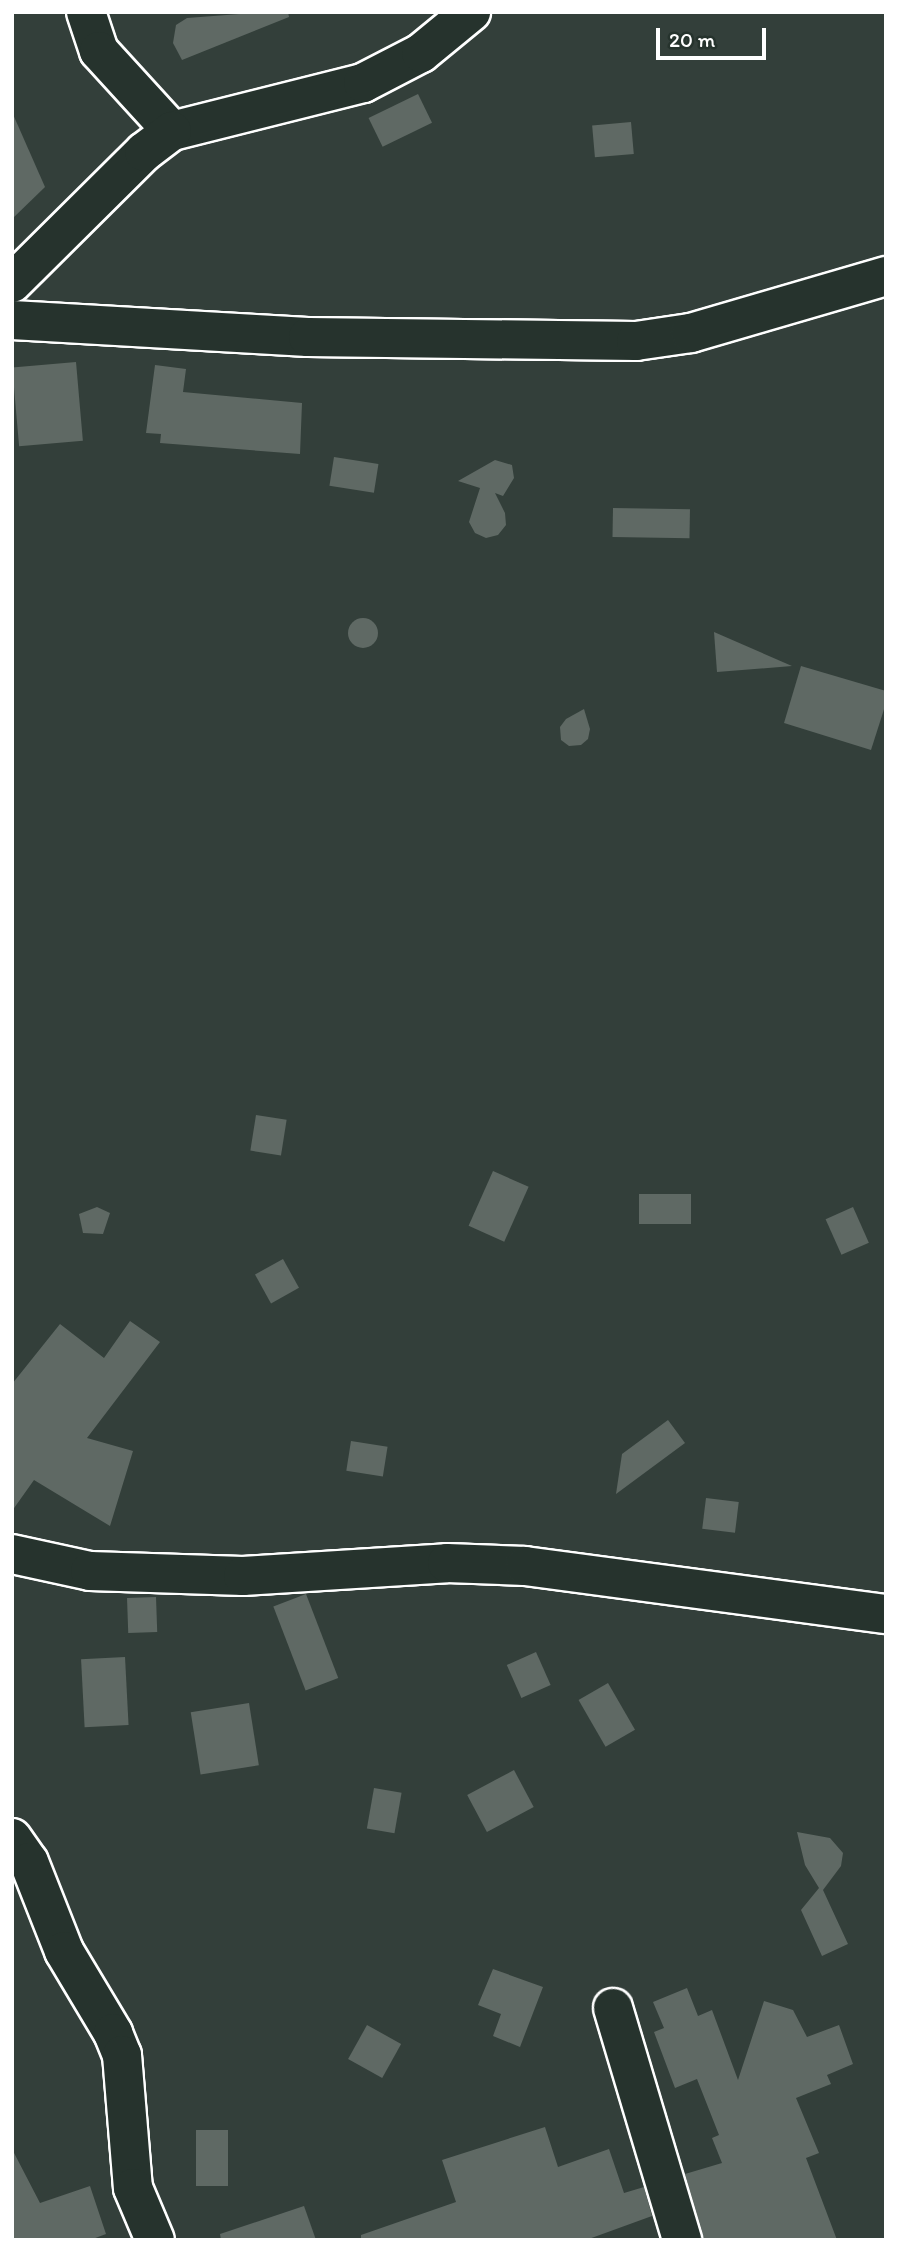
<!DOCTYPE html>
<style>
body{margin:0}
#map{position:relative;width:898px;height:2252px;overflow:hidden;background:#333f3a;font-family:Itim,sans-serif}
div>[style]{position:absolute}
.building>*{inset:0;background:#5f6964;transform-origin:0 0}
.round{border-radius:50%}
.roads{filter:drop-shadow(2px 0 #fff) drop-shadow(-2px 0 #fff) drop-shadow(0 2px #fff) drop-shadow(0 -2px #fff)}
.minor>*{height:38px;margin:-19px;padding:0 19px;transform-origin:19px;border-radius:19px;background:#26332d}
span{translate:-50% -50%;white-space:nowrap;text-align:center;line-height:1.15;-webkit-text-stroke:7px #26332d;paint-order:stroke}
.frame{position:absolute;inset:0;border:14px solid #fff;pointer-events:none}
.scale{position:absolute;left:656px;top:28px;width:110px;height:32px;box-sizing:border-box;border:4px solid #fff;border-top:0;padding-left:9px;font-size:21px;line-height:24px;white-space:nowrap;color:#fff;-webkit-text-stroke:5px #26332d;paint-order:stroke}
</style>
<div id="map">
<div class="building">
<i style="clip-path:polygon(265px 12px,288px 12px,289px 17px,182px 60px,173px 43px,176px 25px,187px 18px)"></i>
<i style="left:418px;top:94px;width:32px;height:55px;rotate:64deg"></i>
<i style="clip-path:polygon(12px 112px,45px 187px,12px 219px)"></i>
<i style="left:631px;top:122px;width:32px;height:39px;rotate:85deg"></i>
<i style="left:76px;top:362px;width:79px;height:64px;rotate:85deg"></i>
<i style="clip-path:polygon(155px 365px,186px 369px,183px 392px,302px 403px,300px 454px,160px 443px,161px 434px,146px 433px)"></i>
<i style="left:334px;top:457px;width:45px;height:29px;rotate:9deg"></i>
<i style="clip-path:polygon(495px 460px,512px 465px,514px 478px,503px 496px,495px 493px,505px 513px,506px 525px,498px 535px,486px 538px,475px 533px,469px 522px,480px 488px,458px 481px)"></i>
<i style="left:613px;top:508px;width:77px;height:29px;rotate:1deg"></i>
<i class="round" style="left:348px;top:618px;width:30px;height:30px"></i>
<i style="clip-path:polygon(714px 632px,792px 666px,717px 672px)"></i>
<i style="clip-path:polygon(801px 666px,886px 691px,886px 703px,871px 750px,784px 723px)"></i>
<i style="clip-path:polygon(584px 709px,590px 729px,588px 739px,581px 745px,569px 746px,561px 740px,560px 727px,566px 719px)"></i>
<i style="left:256px;top:1115px;width:31px;height:36px;rotate:9deg"></i>
<i style="left:493px;top:1171px;width:39px;height:60px;rotate:24deg"></i>
<i style="left:691px;top:1194px;width:30px;height:52px;rotate:90deg"></i>
<i style="clip-path:polygon(97px 1207px,110px 1213px,103px 1234px,83px 1233px,79px 1214px)"></i>
<i style="left:853px;top:1207px;width:39px;height:30px;rotate:66deg"></i>
<i style="left:283px;top:1259px;width:33px;height:32px;rotate:61deg"></i>
<i style="clip-path:polygon(130px 1321px,160px 1342px,87px 1438px,133px 1451px,110px 1526px,34px 1480px,12px 1511px,12px 1384px,60px 1324px,104px 1358px)"></i>
<i style="clip-path:polygon(668px 1420px,685px 1443px,616px 1494px,622px 1454px)"></i>
<i style="left:351px;top:1441px;width:37px;height:30px;rotate:9deg"></i>
<i style="left:706px;top:1498px;width:33px;height:31px;rotate:7deg"></i>
<i style="left:306px;top:1594px;width:90px;height:35px;rotate:69deg"></i>
<i style="left:156px;top:1597px;width:35px;height:29px;rotate:88deg"></i>
<i style="left:536px;top:1652px;width:36px;height:32px;rotate:66deg"></i>
<i style="left:125px;top:1657px;width:68px;height:44px;rotate:87deg"></i>
<i style="left:608px;top:1683px;width:54px;height:34px;rotate:60deg"></i>
<i style="left:249px;top:1703px;width:63px;height:59px;rotate:81deg"></i>
<i style="left:514px;top:1770px;width:42px;height:53px;rotate:62deg"></i>
<i style="left:374px;top:1788px;width:28px;height:41px;rotate:10deg"></i>
<i style="clip-path:polygon(797px 1832px,830px 1838px,843px 1853px,841px 1866px,823px 1890px,848px 1944px,822px 1956px,801px 1910px,819px 1888px,805px 1865px)"></i>
<i style="clip-path:polygon(493px 1969px,543px 1987px,520px 2047px,493px 2036px,501px 2014px,478px 2005px)"></i>
<i style="clip-path:polygon(687px 1988px,698px 2016px,712px 2010px,738px 2080px,764px 2001px,793px 2010px,807px 2037px,839px 2025px,853px 2064px,827px 2075px,831px 2084px,796px 2098px,819px 2153px,806px 2158px,837px 2240px,703px 2240px,685px 2174px,722px 2163px,712px 2138px,719px 2135px,697px 2079px,675px 2088px,654px 2032px,664px 2028px,653px 2002px)"></i>
<i style="left:367px;top:2025px;width:39px;height:39px;rotate:29deg"></i>
<i style="clip-path:polygon(545px 2127px,558px 2167px,609px 2149px,624px 2193px,644px 2187px,652px 2216px,586px 2240px,361px 2240px,361px 2235px,456px 2202px,442px 2160px)"></i>
<i style="left:196px;top:2130px;width:32px;height:56px"></i>
<i style="clip-path:polygon(12px 2149px,40px 2203px,90px 2186px,106px 2234px,90px 2240px,12px 2240px)"></i>
<i style="clip-path:polygon(304px 2206px,316px 2240px,221px 2240px,220px 2234px)"></i>
</div>
<div class="roads">
<div class="minor">
<i style="left:86px;top:12px;width:41px;rotate:71.6deg"></i>
<i style="left:99px;top:51px;width:108px;rotate:47.6deg"></i>
<i style="left:172px;top:131px;width:197px;rotate:-14.1deg"></i>
<i style="left:363px;top:83px;width:65px;rotate:-27.3deg"></i>
<i style="left:421px;top:53px;width:65px;rotate:-39.4deg"></i>
<i style="left:12px;top:283px;width:186px;rotate:-44.8deg"></i>
<i style="left:144px;top:152px;width:35px;rotate:-37deg"></i>
<i style="left:12px;top:320px;width:296px;rotate:3.3deg"></i>
<i style="left:308px;top:337px;width:328px;rotate:0.7deg"></i>
<i style="left:636px;top:341px;width:56px;rotate:-8.3deg"></i>
<i style="left:691px;top:333px;width:203px;rotate:-16.3deg"></i>
<i style="left:12px;top:1554px;width:80px;rotate:12.3deg"></i>
<i style="left:90px;top:1571px;width:153px;rotate:1.9deg"></i>
<i style="left:243px;top:1576px;width:204px;rotate:-3.6deg"></i>
<i style="left:447px;top:1563px;width:78px;rotate:2.2deg"></i>
<i style="left:525px;top:1566px;width:364px;rotate:7.6deg"></i>
<i style="left:12px;top:1838px;width:29px;rotate:55deg"></i>
<i style="left:29px;top:1862px;width:96px;rotate:68.5deg"></i>
<i style="left:64px;top:1951px;width:96px;rotate:59.1deg"></i>
<i style="left:113px;top:2033px;width:24px;rotate:68deg"></i>
<i style="left:122px;top:2055px;width:133px;rotate:85.3deg"></i>
<i style="left:133px;top:2188px;width:56px;rotate:67.1deg"></i>
<i style="left:613px;top:2008px;width:242px;rotate:73.4deg"></i>
</div>
</div>
<div class="frame"></div>
<div class="scale">20 m</div>
</div>
